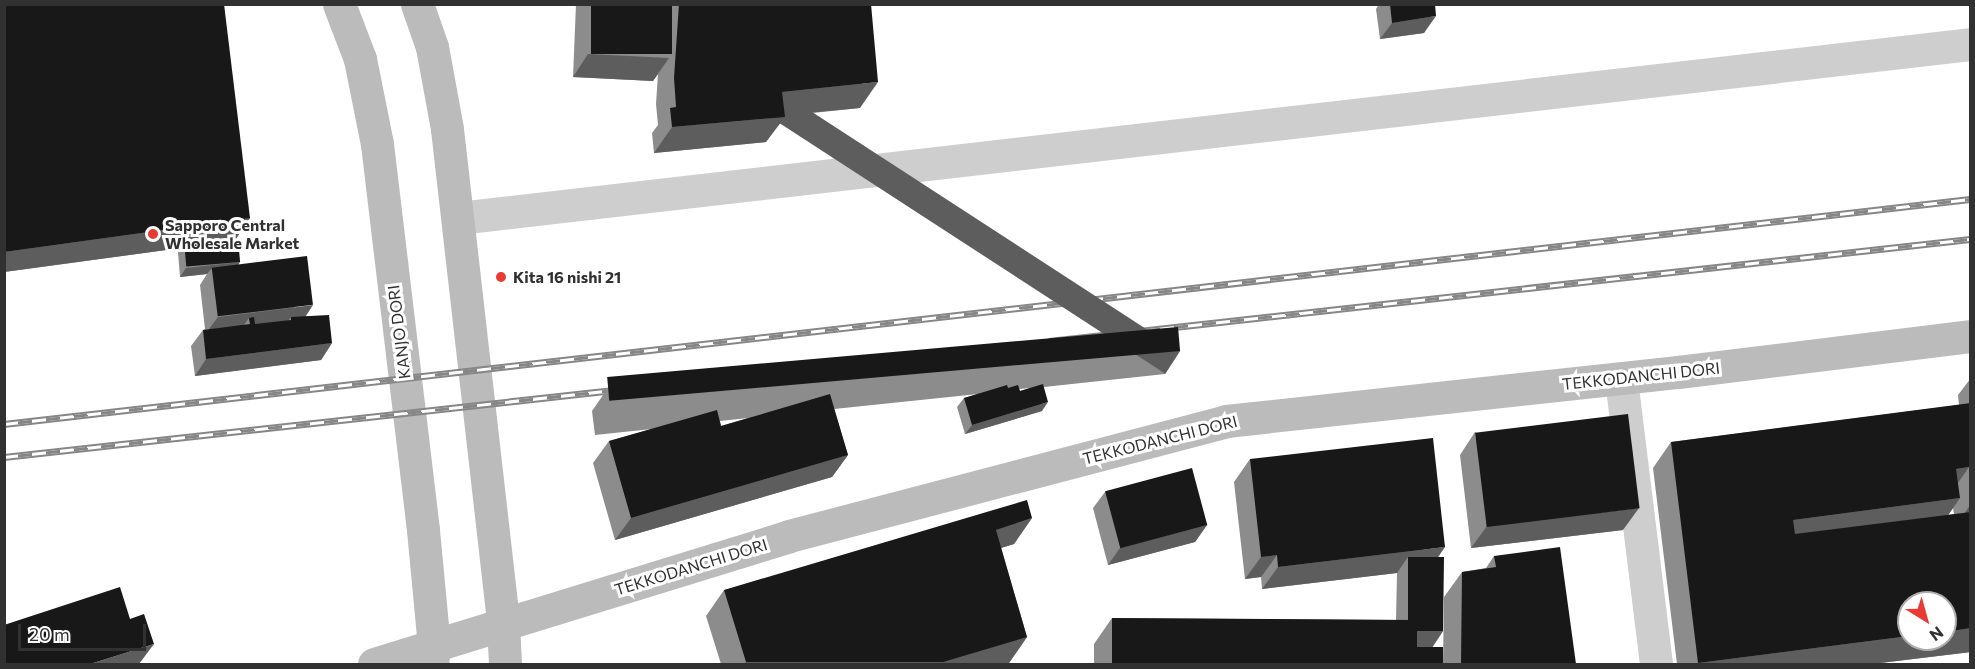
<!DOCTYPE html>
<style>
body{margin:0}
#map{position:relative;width:1975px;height:669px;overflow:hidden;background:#fff;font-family:Commissioner,sans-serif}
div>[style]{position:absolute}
.street>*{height:33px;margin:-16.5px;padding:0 16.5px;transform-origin:16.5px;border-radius:16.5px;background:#cecece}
.secondary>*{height:33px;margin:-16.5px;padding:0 16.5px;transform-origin:16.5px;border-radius:16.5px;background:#bbb}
.rail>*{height:7px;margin-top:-3.5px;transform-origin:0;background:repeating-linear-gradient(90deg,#fff 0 14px,#868686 0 28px);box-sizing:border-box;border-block:2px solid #868686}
.wall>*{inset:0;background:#8c8c8c}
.shaded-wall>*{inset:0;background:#5d5d5d;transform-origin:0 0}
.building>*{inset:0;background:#181818;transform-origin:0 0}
.dots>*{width:16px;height:16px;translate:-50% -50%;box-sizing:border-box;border:3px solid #fff;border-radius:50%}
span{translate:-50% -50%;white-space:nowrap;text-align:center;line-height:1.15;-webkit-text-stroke:6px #fff;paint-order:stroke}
.poi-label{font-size:16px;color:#313131;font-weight:700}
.left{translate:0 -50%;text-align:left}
.street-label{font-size:16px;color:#313131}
.frame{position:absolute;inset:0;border:6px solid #313131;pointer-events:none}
.north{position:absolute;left:1897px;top:591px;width:60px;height:60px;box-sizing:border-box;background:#fff;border:2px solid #adadad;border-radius:50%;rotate:143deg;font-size:16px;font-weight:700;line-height:24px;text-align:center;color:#313131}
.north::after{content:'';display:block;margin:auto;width:21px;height:27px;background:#e93b33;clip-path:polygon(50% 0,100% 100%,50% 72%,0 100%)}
.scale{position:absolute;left:18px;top:624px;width:128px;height:27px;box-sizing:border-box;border:3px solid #313131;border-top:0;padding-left:8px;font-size:18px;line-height:21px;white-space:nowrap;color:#313131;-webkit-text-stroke:4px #fff;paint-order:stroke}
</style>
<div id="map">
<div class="street">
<i style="left:458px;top:218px;width:1522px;rotate:-6.56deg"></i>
<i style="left:1621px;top:379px;width:287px;rotate:83deg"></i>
</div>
<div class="secondary">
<i style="left:339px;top:4px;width:59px;rotate:69.1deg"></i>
<i style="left:360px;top:59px;width:87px;rotate:78.7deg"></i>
<i style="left:377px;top:144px;width:389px;rotate:83.2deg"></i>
<i style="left:423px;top:530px;width:117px;rotate:84.6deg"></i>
<i style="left:434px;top:646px;width:18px;rotate:96deg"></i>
<i style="left:417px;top:4px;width:46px;rotate:70.8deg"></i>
<i style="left:432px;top:47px;width:83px;rotate:79.6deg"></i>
<i style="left:447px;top:129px;width:498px;rotate:83.5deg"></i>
<i style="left:503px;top:624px;width:40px;rotate:87.1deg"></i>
<i style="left:374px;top:664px;width:434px;rotate:-17.1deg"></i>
<i style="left:789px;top:536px;width:452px;rotate:-14.7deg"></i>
<i style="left:1226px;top:421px;width:455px;rotate:-6.2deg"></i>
<i style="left:1678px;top:372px;width:294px;rotate:-7deg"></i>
</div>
<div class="rail">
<i style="left:1049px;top:341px;width:927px;rotate:-6.32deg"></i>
<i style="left:4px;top:424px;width:1979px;rotate:-6.53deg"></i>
<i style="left:4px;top:457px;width:623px;rotate:-6.27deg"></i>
</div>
<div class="wall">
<i style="clip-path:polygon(4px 4px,250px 218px,236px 239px,238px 265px,306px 316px,332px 343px,321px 360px,195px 376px,191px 346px,203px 330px,205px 329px,200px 285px,207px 274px,180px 277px,178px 252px,181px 248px,4px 272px)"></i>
<i style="clip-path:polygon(576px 4px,871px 4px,860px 108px,784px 116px,766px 142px,654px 153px,652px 133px,658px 125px,656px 104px,658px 74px,653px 81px,573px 77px)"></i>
<i style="clip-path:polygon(1379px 4px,1435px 4px,1424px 33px,1380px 39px,1376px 9px)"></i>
<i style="clip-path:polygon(evenodd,1180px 351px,1165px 374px,1044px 387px,1042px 411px,965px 434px,957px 407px,964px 398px,978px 394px,834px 409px,848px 455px,832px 477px,615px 540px,593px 463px,609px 441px,652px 429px,595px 435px,592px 411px,608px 388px,1180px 351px,1031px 388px,1020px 391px,1019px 389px,1031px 388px,1180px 351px,748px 418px,721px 426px,720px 421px,748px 418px)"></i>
<i style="clip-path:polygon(evenodd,1971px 378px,1971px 652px,1872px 664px,1677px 664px,1653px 468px,1671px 442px,1959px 405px,1958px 395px,1971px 378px,1953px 508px,1954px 514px,1948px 515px,1953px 508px)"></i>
<i style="clip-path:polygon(1475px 432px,1623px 530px,1471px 548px,1460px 455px)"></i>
<i style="clip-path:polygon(1250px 459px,1438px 557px,1443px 631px,1432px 647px,1443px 664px,1094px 664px,1094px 644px,1112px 618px,1396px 620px,1397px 573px,1262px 589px,1261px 577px,1245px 579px,1234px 482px)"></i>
<i style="clip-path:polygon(1105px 492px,1207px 525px,1195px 542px,1108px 565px,1093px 508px)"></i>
<i style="clip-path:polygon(1032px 518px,1014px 544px,1001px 548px,1027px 637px,1009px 663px,1003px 664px,721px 664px,706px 616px,724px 590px)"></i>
<i style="clip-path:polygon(1494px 556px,1576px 664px,1443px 664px,1444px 597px,1462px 572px,1486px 568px)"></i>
</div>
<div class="shaded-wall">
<i style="clip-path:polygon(1436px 16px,1424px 33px,1380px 39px,1392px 23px)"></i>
<i style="clip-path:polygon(588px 54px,669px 58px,653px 81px,573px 77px)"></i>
<i style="clip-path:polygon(878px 82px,860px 108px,764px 117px,782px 92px)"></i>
<i style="clip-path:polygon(785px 117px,766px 142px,654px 153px,672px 127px)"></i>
<i style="clip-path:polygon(250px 218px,235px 240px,184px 243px,181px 248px,4px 272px,4px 252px)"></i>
<i style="clip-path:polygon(240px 262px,234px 272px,212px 268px,207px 274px,180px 277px,186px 268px)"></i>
<i style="clip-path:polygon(313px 305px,302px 322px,291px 320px,291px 317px,286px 324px,246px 329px,250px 324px,249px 318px,241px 329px,206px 333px,218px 317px)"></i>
<i style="clip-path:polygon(332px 343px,321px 360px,195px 376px,206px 359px)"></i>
<i style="left:1180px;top:351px;width:27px;height:573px;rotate:123deg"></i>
<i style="clip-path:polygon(1048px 402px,1042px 411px,965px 434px,972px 425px)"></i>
<i style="clip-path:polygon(848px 455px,832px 477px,615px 540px,631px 518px)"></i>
<i style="clip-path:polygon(1969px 467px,1951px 493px,1956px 469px)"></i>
<i style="clip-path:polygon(1960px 498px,1942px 524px,1775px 546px,1793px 520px)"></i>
<i style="clip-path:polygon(1971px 504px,1971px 523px,1956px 525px)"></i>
<i style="clip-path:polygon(1639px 508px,1623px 530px,1471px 548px,1487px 526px)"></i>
<i style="clip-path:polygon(1032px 518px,1014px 544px,978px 555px,996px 530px)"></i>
<i style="clip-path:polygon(1207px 525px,1195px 542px,1108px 565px,1120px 548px)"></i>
<i style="clip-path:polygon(1445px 547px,1430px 569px,1408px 557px,1397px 573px,1262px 589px,1278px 567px)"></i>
<i style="clip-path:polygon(1277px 555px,1261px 577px,1245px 579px,1261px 557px)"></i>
<i style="clip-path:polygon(1971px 628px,1971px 652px,1872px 664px,1697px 664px,1698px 663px,1909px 636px,1909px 639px,1945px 639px,1945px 632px)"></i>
<i style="clip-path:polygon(1408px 631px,1443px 631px,1432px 648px,1396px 648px)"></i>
<i style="clip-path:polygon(1027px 637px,1009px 663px,1003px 664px,744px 664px,746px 662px)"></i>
<i style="clip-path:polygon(154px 644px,139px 664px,90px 664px)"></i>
</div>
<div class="building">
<i style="clip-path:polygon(4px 4px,224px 4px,250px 218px,4px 252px)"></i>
<i style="left:591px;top:4px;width:81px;height:50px"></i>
<i style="clip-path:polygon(679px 4px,871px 4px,878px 82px,782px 92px,785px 117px,672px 127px,670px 108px,676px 107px,674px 78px)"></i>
<i style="clip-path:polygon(1390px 4px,1435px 4px,1436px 16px,1392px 23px)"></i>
<i style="left:238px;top:238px;width:24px;height:54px;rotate:85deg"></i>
<i style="left:307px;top:256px;width:49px;height:96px;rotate:83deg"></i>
<i style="clip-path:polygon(329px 315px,332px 343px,206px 359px,203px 330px,250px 324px,249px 318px,254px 317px,255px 324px,291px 320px,291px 317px)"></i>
<i style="left:1178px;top:327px;width:24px;height:573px;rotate:85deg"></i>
<i style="clip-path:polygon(1043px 384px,1048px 402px,972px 425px,964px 398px,1007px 385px,1008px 388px,1018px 385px,1020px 391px)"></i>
<i style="clip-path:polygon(830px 394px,848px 455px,631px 518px,609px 441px,717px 410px,721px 426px)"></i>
<i style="clip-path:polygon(1971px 403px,1971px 476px,1969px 467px,1956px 469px,1960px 498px,1793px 520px,1795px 534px,1971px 512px,1971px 628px,1945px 632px,1945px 603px,1909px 603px,1909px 636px,1698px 663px,1671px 442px)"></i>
<i style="left:1628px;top:414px;width:95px;height:154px;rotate:83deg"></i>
<i style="clip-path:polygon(1433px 438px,1445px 547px,1278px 567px,1277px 555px,1261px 557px,1250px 459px)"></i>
<i style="left:1192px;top:468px;width:59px;height:90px;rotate:75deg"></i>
<i style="clip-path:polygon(1027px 500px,1032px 518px,996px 530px,1027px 637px,943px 662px,746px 662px,724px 590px)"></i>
<i style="clip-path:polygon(1560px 547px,1576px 664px,1461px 664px,1462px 572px,1496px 567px,1494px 556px)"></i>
<i style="clip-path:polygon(1408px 557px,1444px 557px,1443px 631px,1417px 631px,1417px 623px,1412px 623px,1412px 620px,1408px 620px)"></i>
<i style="clip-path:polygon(120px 587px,130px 619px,144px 614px,154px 644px,90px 664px,4px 664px,4px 625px)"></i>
<i style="clip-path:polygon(1112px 618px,1412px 620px,1412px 623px,1417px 623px,1417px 647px,1443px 647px,1443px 664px,1112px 664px)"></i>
</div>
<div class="dots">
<i style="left:153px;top:234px;background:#e93b33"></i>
<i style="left:501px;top:277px;background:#e93b33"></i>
</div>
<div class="poi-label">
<span class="left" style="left:165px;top:234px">Sapporo Central<br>Wholesale Market</span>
<span class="left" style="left:513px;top:277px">Kita 16 nishi 21</span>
</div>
<div class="street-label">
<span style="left:399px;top:332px;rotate:-97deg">KANJO DORI</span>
<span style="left:1641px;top:376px;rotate:-6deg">TEKKODANCHI DORI</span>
<span style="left:1160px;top:440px;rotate:-14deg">TEKKODANCHI DORI</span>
<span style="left:691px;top:567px;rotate:-17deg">TEKKODANCHI DORI</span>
</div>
<div class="frame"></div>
<div class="north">N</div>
<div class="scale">20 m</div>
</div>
